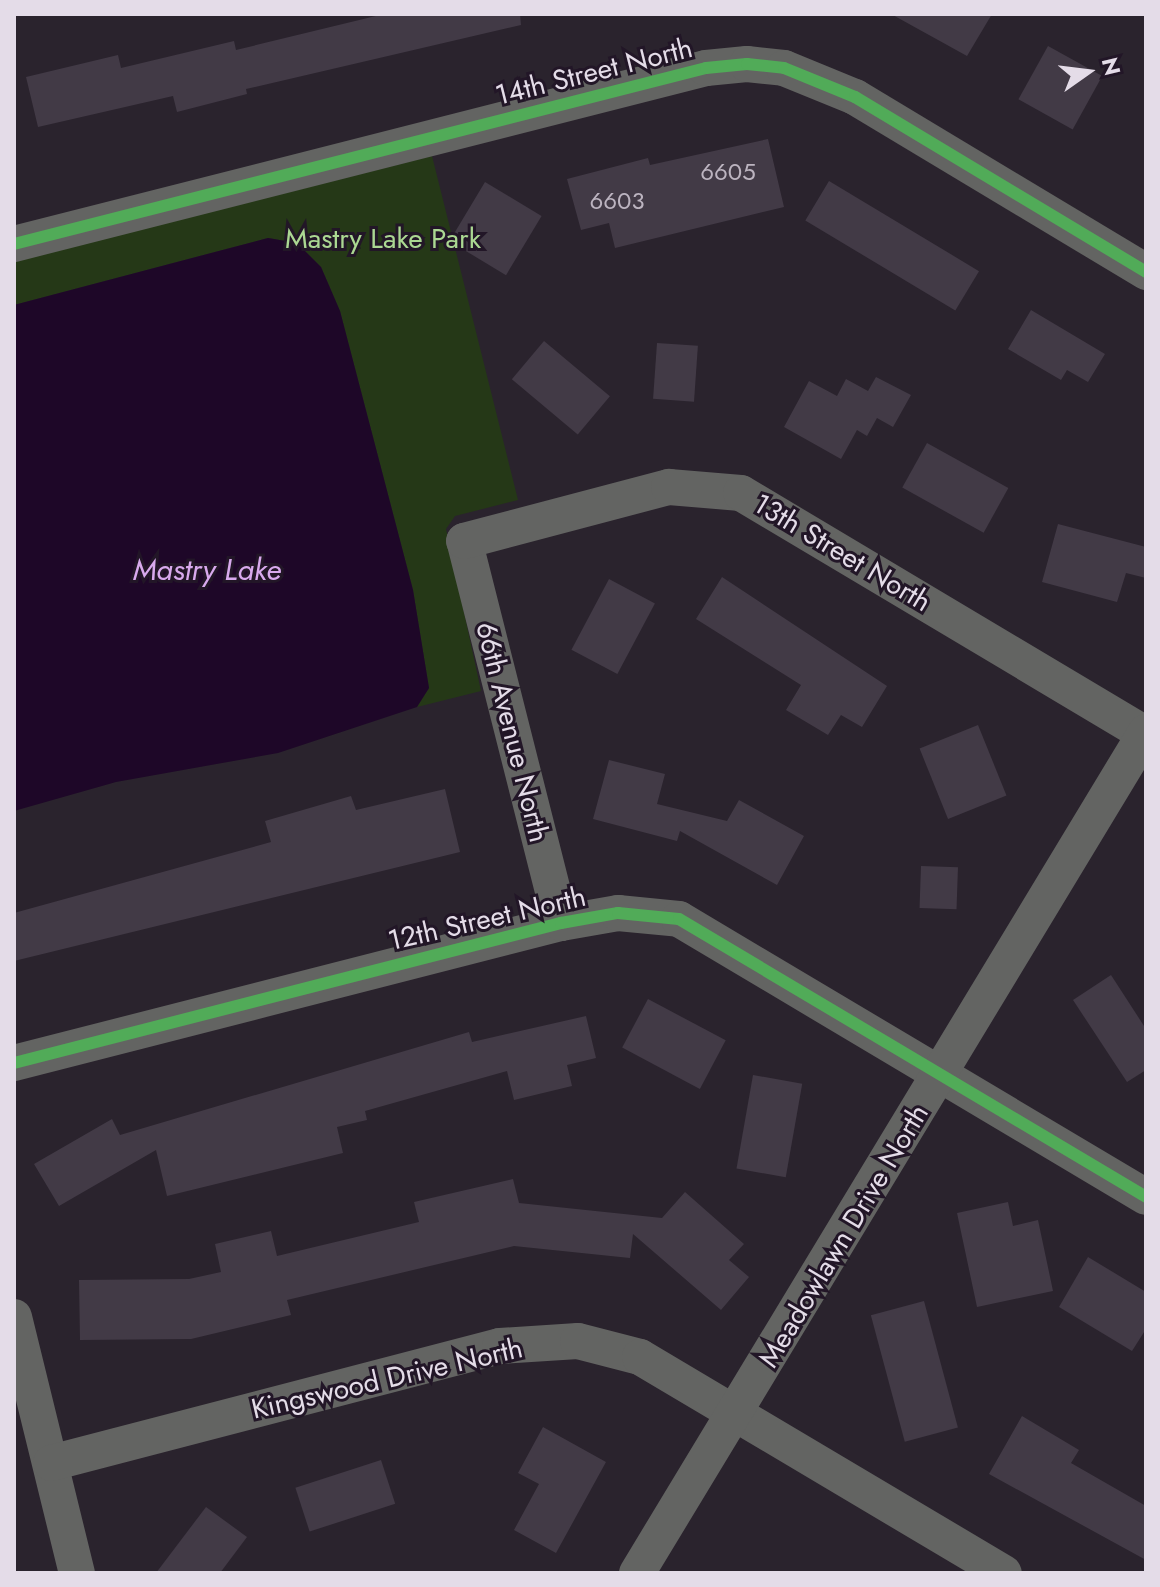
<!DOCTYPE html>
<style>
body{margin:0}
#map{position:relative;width:1160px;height:1587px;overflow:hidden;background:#2a232d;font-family:Jost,sans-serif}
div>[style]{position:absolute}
.green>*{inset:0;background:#253817}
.water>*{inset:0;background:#1e0728}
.building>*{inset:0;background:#423a46;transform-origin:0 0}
.street>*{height:36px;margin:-18px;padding:0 18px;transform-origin:18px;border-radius:18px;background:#636462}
.cycleway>*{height:12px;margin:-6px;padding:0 6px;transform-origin:6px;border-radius:6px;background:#51ab58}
span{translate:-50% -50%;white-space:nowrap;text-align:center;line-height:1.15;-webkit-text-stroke:6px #221627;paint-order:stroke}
.number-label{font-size:24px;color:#bcb4c0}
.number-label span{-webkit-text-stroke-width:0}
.street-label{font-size:28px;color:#e4dce8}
.park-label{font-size:28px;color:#abd892}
.water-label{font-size:30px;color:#d8a9ed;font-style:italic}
.frame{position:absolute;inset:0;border:16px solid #e4dce8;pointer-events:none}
.north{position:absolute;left:1048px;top:32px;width:80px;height:80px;-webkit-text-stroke:6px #221627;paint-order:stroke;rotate:76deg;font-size:22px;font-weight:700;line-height:32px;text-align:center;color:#e4dce8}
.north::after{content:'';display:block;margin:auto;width:28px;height:36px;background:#e4dce8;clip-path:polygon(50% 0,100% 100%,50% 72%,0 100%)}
</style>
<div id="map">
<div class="green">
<i style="clip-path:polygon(432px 156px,518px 500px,455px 516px,446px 529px,481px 691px,417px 707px,429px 688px,413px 590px,340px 311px,321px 267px,297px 243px,268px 238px,14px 305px,14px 261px)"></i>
</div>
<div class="water">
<i style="clip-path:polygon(268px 238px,297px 243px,321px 267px,340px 311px,413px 590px,429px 688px,417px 707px,278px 753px,116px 782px,14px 811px,14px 305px)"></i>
</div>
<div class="building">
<i style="clip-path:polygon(384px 14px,520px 14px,521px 25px,246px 89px,247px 94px,177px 112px,173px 96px,38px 127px,26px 77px,118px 55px,121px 68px,234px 41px,236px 50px)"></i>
<i style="clip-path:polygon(891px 14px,992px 14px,967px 56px)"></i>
<i style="left:1048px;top:46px;width:62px;height:61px;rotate:29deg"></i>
<i style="clip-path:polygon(768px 139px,784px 207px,615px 248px,609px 223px,581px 230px,567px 179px,648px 158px,650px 165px)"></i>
<i style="left:829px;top:181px;width:175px;height:46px;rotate:31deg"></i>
<i style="left:485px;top:182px;width:66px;height:69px;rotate:31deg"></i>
<i style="clip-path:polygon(1031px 310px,1105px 354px,1088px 382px,1067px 370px,1061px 380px,1008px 349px)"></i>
<i style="left:544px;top:341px;width:86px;height:50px;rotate:40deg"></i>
<i style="left:657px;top:343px;width:41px;height:56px;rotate:4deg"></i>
<i style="clip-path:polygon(876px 377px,911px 395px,893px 427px,877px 418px,867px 436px,857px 430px,841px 459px,784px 427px,809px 381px,837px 396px,846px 379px,868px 391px)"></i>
<i style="left:927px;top:443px;width:93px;height:51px;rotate:29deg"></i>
<i style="clip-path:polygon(1058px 524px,1146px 547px,1146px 578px,1126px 573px,1117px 602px,1042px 582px)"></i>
<i style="clip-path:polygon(722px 577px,887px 686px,862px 727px,841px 715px,828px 735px,786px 710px,801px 685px,696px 619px)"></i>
<i style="left:609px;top:579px;width:52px;height:80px;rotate:28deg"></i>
<i style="left:978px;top:725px;width:76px;height:63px;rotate:68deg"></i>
<i style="clip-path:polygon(609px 760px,665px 774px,657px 804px,727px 821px,739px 800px,804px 836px,777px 885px,680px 831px,677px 841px,593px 819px)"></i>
<i style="clip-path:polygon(445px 789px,460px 852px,14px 961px,14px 913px,271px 842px,265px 821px,351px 796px,356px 810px)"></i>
<i style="left:921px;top:866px;width:37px;height:42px;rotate:2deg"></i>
<i style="clip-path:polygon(1111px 975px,1146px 1029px,1146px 1070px,1127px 1082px,1073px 1000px)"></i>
<i style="left:648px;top:999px;width:88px;height:55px;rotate:28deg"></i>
<i style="clip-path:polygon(586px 1016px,596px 1058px,567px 1065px,572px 1086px,514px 1100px,507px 1071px,365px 1111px,367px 1120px,337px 1127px,343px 1153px,167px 1196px,156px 1150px,59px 1206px,34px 1164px,112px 1119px,120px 1135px,469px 1032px,472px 1042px)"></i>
<i style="left:753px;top:1075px;width:50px;height:95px;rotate:10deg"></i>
<i style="clip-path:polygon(513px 1179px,519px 1203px,662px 1218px,685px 1192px,744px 1244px,729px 1260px,749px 1277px,721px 1310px,633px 1234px,630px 1258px,514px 1246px,287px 1300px,291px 1315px,191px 1339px,80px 1340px,79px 1280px,189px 1279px,221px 1272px,215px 1244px,271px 1231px,277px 1256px,419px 1222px,414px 1202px)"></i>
<i style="clip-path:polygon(1008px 1202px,1013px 1226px,1038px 1220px,1053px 1291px,977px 1307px,957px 1213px)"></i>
<i style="clip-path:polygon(1088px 1257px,1146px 1292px,1146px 1329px,1132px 1351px,1059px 1307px)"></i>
<i style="left:924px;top:1301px;width:131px;height:55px;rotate:75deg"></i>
<i style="clip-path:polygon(1022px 1416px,1079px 1450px,1071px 1463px,1146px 1506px,1146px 1560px,989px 1474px)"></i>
<i style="clip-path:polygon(543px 1427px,606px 1462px,556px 1553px,514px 1530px,539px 1484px,518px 1473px)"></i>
<i style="left:381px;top:1460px;width:46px;height:90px;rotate:72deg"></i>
<i style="clip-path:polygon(206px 1507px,247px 1537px,220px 1573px,156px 1573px)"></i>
</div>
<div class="street">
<i style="left:14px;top:244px;width:714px;rotate:-14.27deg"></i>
<i style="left:706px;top:68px;width:41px;rotate:-5.6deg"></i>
<i style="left:747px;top:64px;width:37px;rotate:6deg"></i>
<i style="left:784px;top:68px;width:77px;rotate:22.2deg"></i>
<i style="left:855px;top:97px;width:340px;rotate:31deg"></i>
<i style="left:561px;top:923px;width:394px;rotate:-104.2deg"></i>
<i style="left:464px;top:541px;width:212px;rotate:-14.8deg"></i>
<i style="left:669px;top:487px;width:72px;rotate:4.8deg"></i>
<i style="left:741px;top:493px;width:471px;rotate:30.8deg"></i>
<i style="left:14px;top:1063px;width:565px;rotate:-14.36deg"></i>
<i style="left:561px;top:923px;width:58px;rotate:-10deg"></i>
<i style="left:618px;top:913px;width:61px;rotate:5.6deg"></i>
<i style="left:679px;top:919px;width:543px;rotate:30.76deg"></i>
<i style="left:14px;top:1317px;width:264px;rotate:76.2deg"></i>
<i style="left:51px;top:1463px;width:464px;rotate:-14.6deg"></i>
<i style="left:500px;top:1346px;width:78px;rotate:-3.7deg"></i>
<i style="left:578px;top:1341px;width:64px;rotate:14.5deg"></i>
<i style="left:640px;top:1357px;width:423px;rotate:30.7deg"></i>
<i style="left:637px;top:1573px;width:983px;rotate:-58.82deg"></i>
</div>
<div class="cycleway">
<i style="left:14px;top:244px;width:714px;rotate:-14.27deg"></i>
<i style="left:706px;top:68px;width:41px;rotate:-5.6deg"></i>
<i style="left:747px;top:64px;width:37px;rotate:6deg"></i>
<i style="left:784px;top:68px;width:77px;rotate:22.2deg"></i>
<i style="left:855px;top:97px;width:340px;rotate:31deg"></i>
<i style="left:14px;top:1063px;width:565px;rotate:-14.36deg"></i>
<i style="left:561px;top:923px;width:58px;rotate:-10deg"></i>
<i style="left:618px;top:913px;width:61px;rotate:5.6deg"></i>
<i style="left:679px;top:919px;width:543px;rotate:30.76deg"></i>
</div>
<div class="number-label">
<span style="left:728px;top:172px">6605</span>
<span style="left:617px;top:201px">6603</span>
</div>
<div class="street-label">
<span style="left:594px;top:72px;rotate:-14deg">14th Street North</span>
<span style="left:842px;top:553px;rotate:31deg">13th Street North</span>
<span style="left:512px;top:732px;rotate:76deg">66th Avenue North</span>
<span style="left:487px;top:919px;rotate:-13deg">12th Street North</span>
<span style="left:844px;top:1236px;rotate:-59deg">Meadowlawn Drive North</span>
<span style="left:387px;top:1379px;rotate:-13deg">Kingswood Drive North</span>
</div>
<div class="park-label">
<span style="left:383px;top:239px">Mastry Lake Park</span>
</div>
<div class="water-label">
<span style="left:207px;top:570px">Mastry Lake</span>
</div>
<div class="frame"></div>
<div class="north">N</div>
</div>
